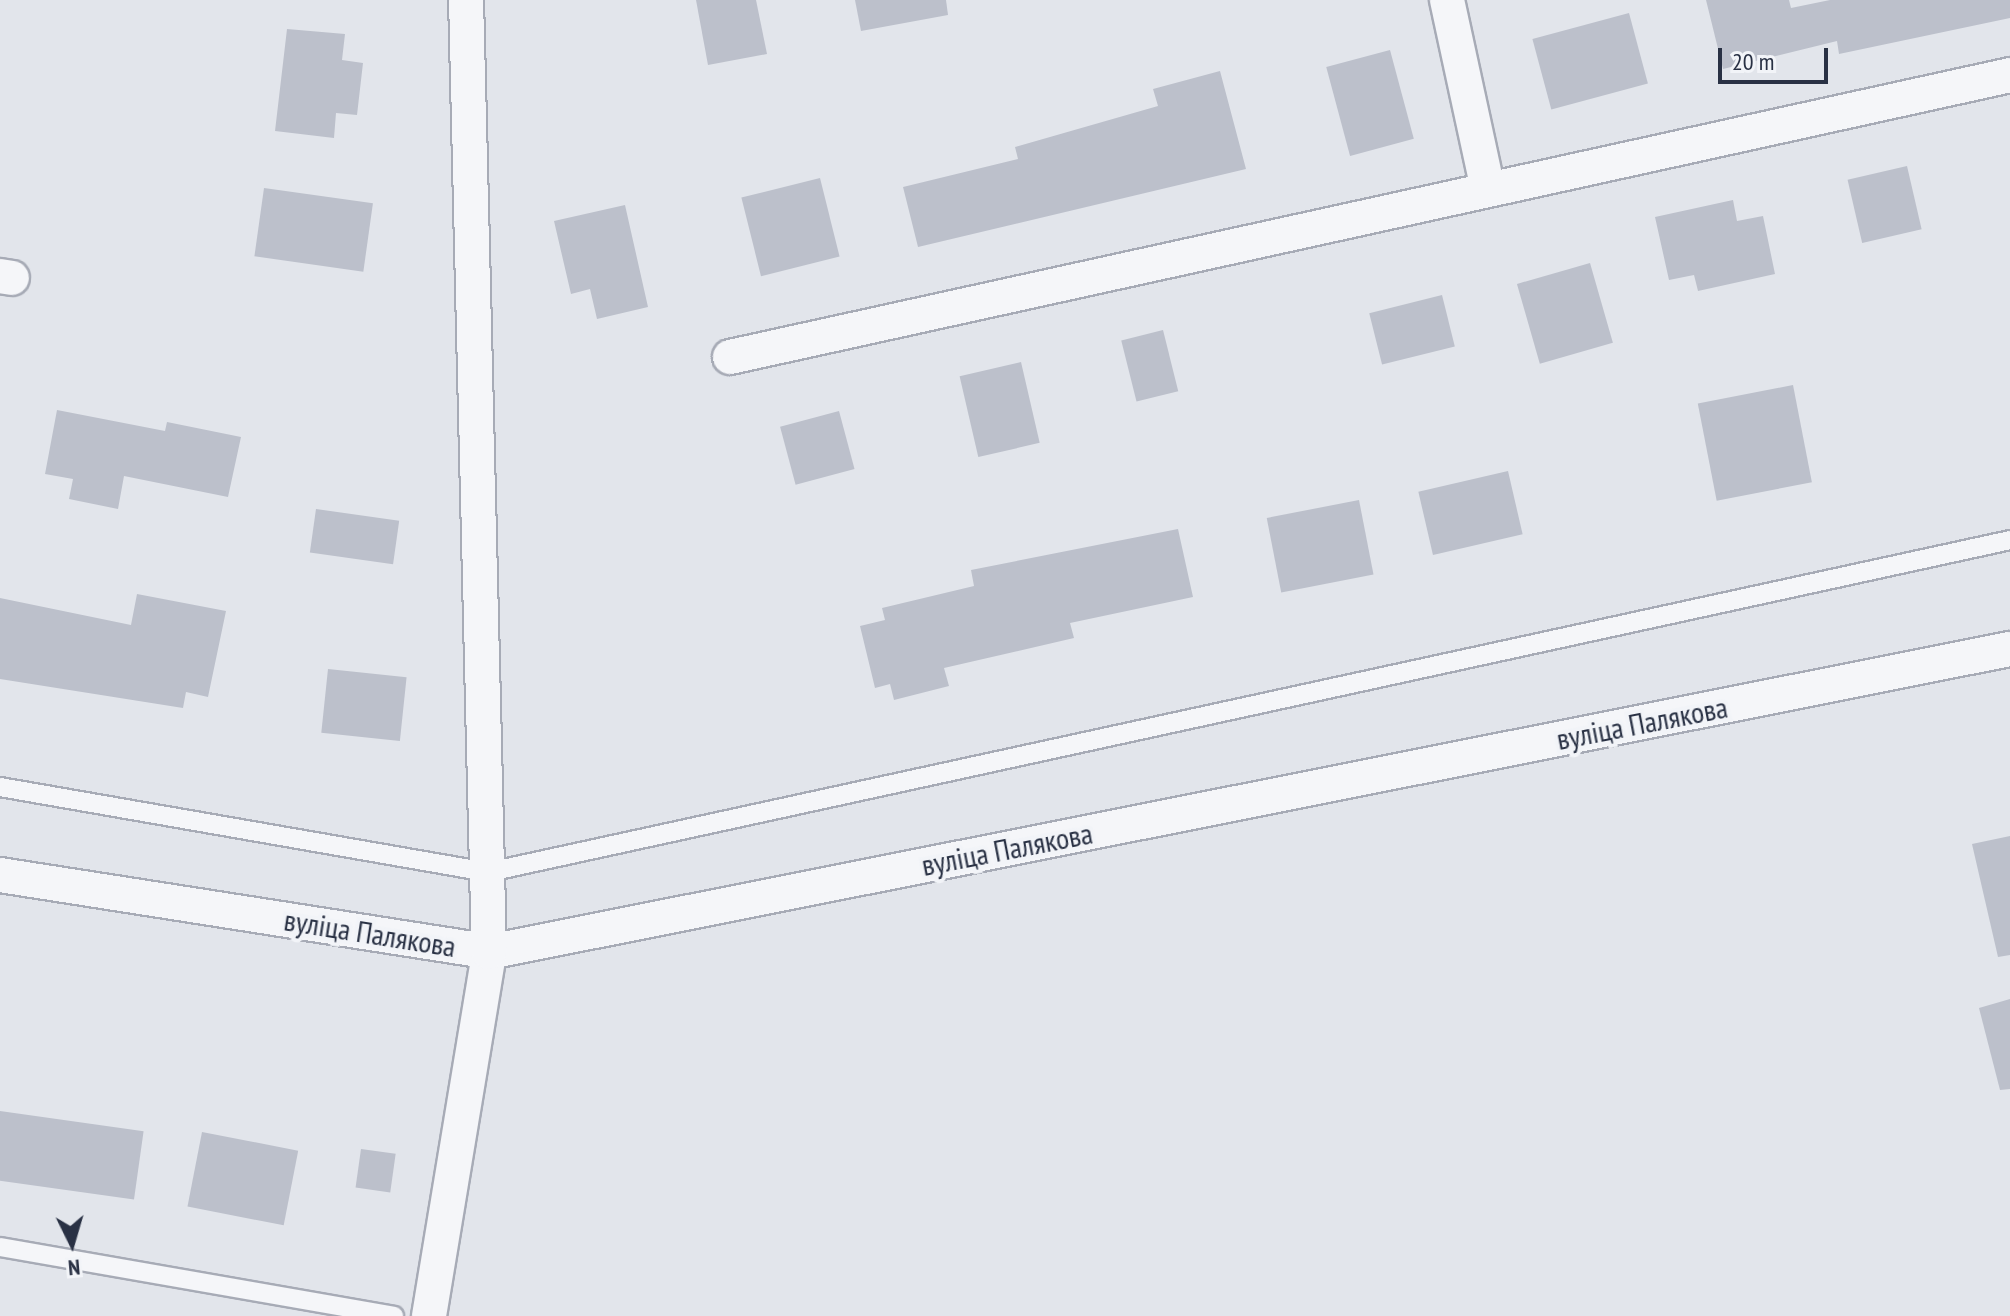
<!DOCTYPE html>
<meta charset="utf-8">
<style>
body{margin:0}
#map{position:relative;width:2010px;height:1316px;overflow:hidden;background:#e2e5eb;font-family:"PT Sans Narrow",sans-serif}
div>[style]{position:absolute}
.building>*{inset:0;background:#bcc0cb;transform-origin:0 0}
.roads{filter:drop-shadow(2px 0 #a7abb6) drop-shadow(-2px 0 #a7abb6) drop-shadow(0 2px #a7abb6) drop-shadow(0 -2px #a7abb6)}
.service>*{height:18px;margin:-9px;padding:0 9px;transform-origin:9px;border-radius:9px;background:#f5f6f9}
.minor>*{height:34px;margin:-17px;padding:0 17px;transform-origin:17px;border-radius:17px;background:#f5f6f9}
span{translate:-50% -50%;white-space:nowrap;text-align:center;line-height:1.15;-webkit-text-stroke:8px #f2f4f8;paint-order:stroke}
.street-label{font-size:30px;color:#293144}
.north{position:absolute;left:32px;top:1204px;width:80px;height:80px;-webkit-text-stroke:6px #f2f4f8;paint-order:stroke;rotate:175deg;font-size:22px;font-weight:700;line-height:32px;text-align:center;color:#293144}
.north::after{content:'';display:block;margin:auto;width:28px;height:36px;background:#293144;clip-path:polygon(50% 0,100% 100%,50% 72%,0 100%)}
.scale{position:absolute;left:1718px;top:48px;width:110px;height:36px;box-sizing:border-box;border:4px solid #293144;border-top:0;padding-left:10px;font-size:24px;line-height:28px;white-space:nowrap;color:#293144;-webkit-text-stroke:6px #f2f4f8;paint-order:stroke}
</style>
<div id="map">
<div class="building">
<i style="clip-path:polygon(696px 0,756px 0,767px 54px,708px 65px)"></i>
<i style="clip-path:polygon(855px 0,946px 0,948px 15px,861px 31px)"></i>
<i style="clip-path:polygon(1706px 0,1789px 0,1791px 8px,1830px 0,2010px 0,2010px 18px,1839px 54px,1837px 41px,1723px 69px)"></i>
<i style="left:1629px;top:13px;width:73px;height:100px;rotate:75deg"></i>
<i style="clip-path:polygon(287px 29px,345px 34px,342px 60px,363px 63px,357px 115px,336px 113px,334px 138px,275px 131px)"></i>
<i style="left:1390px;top:50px;width:92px;height:66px;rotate:75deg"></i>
<i style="clip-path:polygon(1220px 71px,1246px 169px,918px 247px,903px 187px,1018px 159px,1015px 147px,1158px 106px,1153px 89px)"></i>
<i style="left:1907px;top:166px;width:65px;height:61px;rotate:77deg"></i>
<i style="left:820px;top:178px;width:81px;height:81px;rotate:76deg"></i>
<i style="left:264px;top:188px;width:110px;height:69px;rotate:8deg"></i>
<i style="clip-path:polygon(1733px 200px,1737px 221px,1763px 216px,1775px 274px,1698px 291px,1694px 275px,1669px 280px,1655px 217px)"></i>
<i style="clip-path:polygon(625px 205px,648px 307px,597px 319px,590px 289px,571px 294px,554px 221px)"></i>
<i style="left:1590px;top:263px;width:83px;height:76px;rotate:74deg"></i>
<i style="left:1442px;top:295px;width:53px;height:75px;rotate:76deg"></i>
<i style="left:1163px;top:330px;width:63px;height:43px;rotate:76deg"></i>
<i style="left:1021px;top:362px;width:83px;height:63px;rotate:77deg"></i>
<i style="left:1793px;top:385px;width:99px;height:97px;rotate:79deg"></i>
<i style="clip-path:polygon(57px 410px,165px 431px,167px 422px,241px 437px,228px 497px,124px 476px,118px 509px,69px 499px,73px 479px,45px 474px)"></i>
<i style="left:839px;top:411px;width:60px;height:61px;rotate:75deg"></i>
<i style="left:1508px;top:471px;width:65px;height:92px;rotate:77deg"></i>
<i style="left:1359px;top:500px;width:76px;height:94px;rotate:79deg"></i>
<i style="left:316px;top:509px;width:84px;height:44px;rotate:8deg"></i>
<i style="clip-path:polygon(1178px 529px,1193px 597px,1070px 623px,1074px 638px,944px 668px,949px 686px,894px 700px,890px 684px,875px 688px,860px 626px,885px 620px,882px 608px,974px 586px,971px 570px)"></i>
<i style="clip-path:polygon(137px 594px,226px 611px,208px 697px,186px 692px,183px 708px,0 679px,0 598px,131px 625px)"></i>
<i style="left:328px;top:669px;width:79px;height:64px;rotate:6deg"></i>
<i style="clip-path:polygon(2010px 836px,2010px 955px,1998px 957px,1972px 844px)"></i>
<i style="clip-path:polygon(2010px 999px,2010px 1089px,2000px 1090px,1979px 1008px)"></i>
<i style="left:0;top:1111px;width:145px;height:69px;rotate:8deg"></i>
<i style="left:202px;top:1132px;width:98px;height:76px;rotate:11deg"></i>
<i style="left:361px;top:1149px;width:35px;height:39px;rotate:8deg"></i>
</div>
<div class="roads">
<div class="service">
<i style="left:0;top:787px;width:496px;rotate:9.9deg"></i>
<i style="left:489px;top:872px;width:1557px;rotate:-12.31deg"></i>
<i style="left:0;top:1247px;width:400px;rotate:9.9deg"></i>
</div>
<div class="minor">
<i style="left:1447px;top:0;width:194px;rotate:77.8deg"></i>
<i style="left:0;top:276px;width:12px;rotate:9deg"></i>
<i style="left:730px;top:357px;width:1311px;rotate:-12.42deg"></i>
<i style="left:0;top:875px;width:495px;rotate:8.9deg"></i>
<i style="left:489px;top:952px;width:1551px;rotate:-11.27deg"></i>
<i style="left:429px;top:1316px;width:369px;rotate:-80.6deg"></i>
<i style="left:489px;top:952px;width:952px;rotate:-91.38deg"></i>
</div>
</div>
<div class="street-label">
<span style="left:1642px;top:723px;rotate:-11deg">вуліца Палякова</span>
<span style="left:1007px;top:849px;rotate:-11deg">вуліца Палякова</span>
<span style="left:370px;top:933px;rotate:9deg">вуліца Палякова</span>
</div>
<div class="north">N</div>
<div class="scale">20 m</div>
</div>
